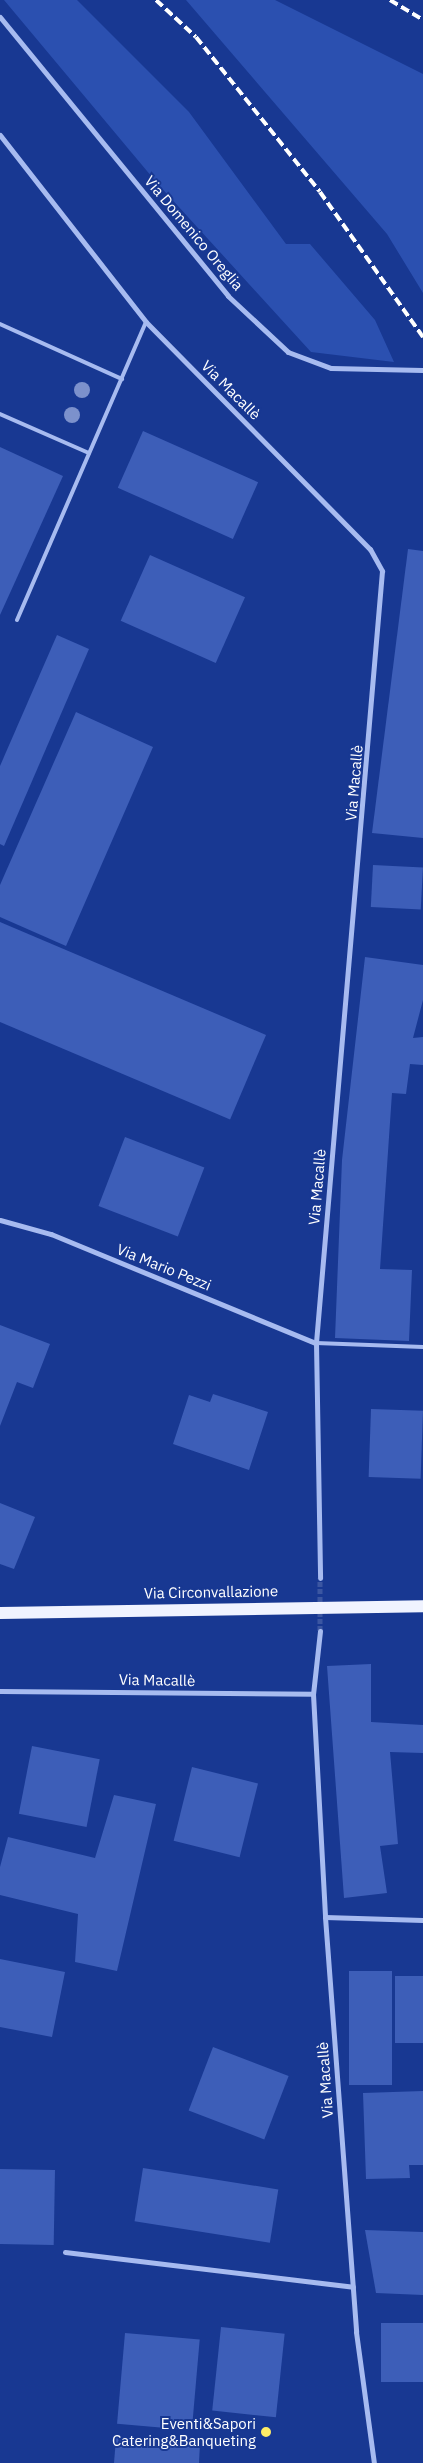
<!DOCTYPE html>
<meta charset="utf-8">
<style>
body{margin:0}
#map{position:relative;width:423px;height:2463px;overflow:hidden;background:#183892;font-family:"IBM Plex Sans",sans-serif}
div>[style]{position:absolute}
.green>*{inset:0;background:#2b50b0}
.building>*{inset:0;background:#3d5eb8;transform-origin:0 0}
.minor-tunnel>*{height:5px;margin-top:-2.5px;transform-origin:0;background:repeating-linear-gradient(90deg,#3b56a2 0 5px,transparent 0 7.5px)}
.service>*{height:4px;margin:-2px;padding:0 2px;transform-origin:2px;border-radius:2px;background:#a7bbf0}
.minor>*{height:5px;margin:-2.5px;padding:0 2.5px;transform-origin:2.5px;border-radius:2.5px;background:#a7bbf0}
.primary>*{height:12px;margin:-6px;padding:0 6px;transform-origin:6px;border-radius:6px;background:#f0f3ff}
.rail>*{height:4px;margin-top:-2px;transform-origin:0;background:repeating-linear-gradient(90deg,#fff 0 9px,transparent 0 13px)}
.trees>*{width:16px;height:16px;margin:-8px;border-radius:50%;background:#7c91cc}
.dots>*{width:14px;height:14px;translate:-50% -50%;box-sizing:border-box;border:2px solid #183892;border-radius:50%}
span{translate:-50% -50%;white-space:nowrap;text-align:center;line-height:1.15;-webkit-text-stroke:4px #183892;paint-order:stroke}
.street-label{font-size:15px;color:#fff}
.poi-label{font-size:15px;color:#fff}
.right{translate:-100% -50%;text-align:right}
</style>
<div id="map">
<div class="green">
<i style="clip-path:polygon(4px 0,77px 0,189px 112px,286px 244px,310px 244px,375px 320px,394px 362px,311px 352px,157px 183px)"></i>
<i style="clip-path:polygon(186px 0,275px 0,423px 74px,423px 293px,387px 234px)"></i>
</div>
<div class="building">
<i style="left:143px;top:431px;width:126px;height:62px;rotate:24deg"></i>
<i style="clip-path:polygon(0 447px,63px 476px,0 615px)"></i>
<i style="clip-path:polygon(408px 549px,423px 551px,423px 838px,372px 833px)"></i>
<i style="left:150px;top:555px;width:104px;height:72px;rotate:24deg"></i>
<i style="clip-path:polygon(57px 635px,89px 649px,4px 846px,0 844px,0 766px)"></i>
<i style="clip-path:polygon(76px 712px,153px 747px,66px 946px,0 917px,0 885px)"></i>
<i style="left:373px;top:865px;width:50px;height:42px;rotate:3deg"></i>
<i style="left:0;top:922px;width:289px;height:92px;rotate:23deg"></i>
<i style="clip-path:polygon(365px 957px,423px 965px,423px 1000px,413px 1038px,423px 1037px,423px 1065px,410px 1064px,406px 1094px,392px 1093px,380px 1269px,412px 1270px,409px 1341px,335px 1338px,342px 1160px)"></i>
<i style="left:125px;top:1137px;width:85px;height:74px;rotate:21deg"></i>
<i style="clip-path:polygon(0 1325px,50px 1344px,33px 1388px,17px 1382px,0 1426px)"></i>
<i style="clip-path:polygon(213px 1394px,268px 1412px,249px 1470px,173px 1444px,189px 1395px,210px 1402px)"></i>
<i style="left:371px;top:1409px;width:52px;height:68px;rotate:2deg"></i>
<i style="clip-path:polygon(0 1503px,35px 1517px,14px 1569px,0 1564px)"></i>
<i style="clip-path:polygon(371px 1664px,371px 1722px,423px 1725px,423px 1753px,390px 1752px,398px 1844px,380px 1846px,387px 1893px,344px 1898px,327px 1666px)"></i>
<i style="left:32px;top:1746px;width:69px;height:69px;rotate:11deg"></i>
<i style="left:192px;top:1767px;width:68px;height:76px;rotate:14deg"></i>
<i style="clip-path:polygon(114px 1795px,156px 1804px,117px 1971px,75px 1962px,78px 1914px,0 1895px,0 1867px,8px 1837px,95px 1858px)"></i>
<i style="clip-path:polygon(0 1959px,65px 1972px,52px 2037px,0 2027px)"></i>
<i style="left:349px;top:1971px;width:43px;height:114px"></i>
<i style="left:423px;top:1976px;width:67px;height:28px;rotate:90deg"></i>
<i style="left:213px;top:2047px;width:81px;height:68px;rotate:21deg"></i>
<i style="clip-path:polygon(423px 2091px,423px 2165px,409px 2165px,410px 2178px,366px 2179px,363px 2093px)"></i>
<i style="left:143px;top:2168px;width:137px;height:54px;rotate:9deg"></i>
<i style="left:0;top:2169px;width:55px;height:75px;rotate:1deg"></i>
<i style="clip-path:polygon(365px 2230px,423px 2232px,423px 2295px,376px 2293px)"></i>
<i style="left:381px;top:2323px;width:42px;height:59px"></i>
<i style="left:221px;top:2327px;width:64px;height:84px;rotate:6deg"></i>
<i style="left:125px;top:2333px;width:75px;height:91px;rotate:5deg"></i>
<i style="clip-path:polygon(116px 2438px,200px 2443px,199px 2463px,114px 2463px)"></i>
</div>
<div class="minor-tunnel">
<i style="left:320px;top:1631px;width:53px;rotate:-90deg"></i>
</div>
<div class="service">
<i style="left:0;top:324px;width:134px;rotate:24.3deg"></i>
<i style="left:0;top:414px;width:97px;rotate:23.7deg"></i>
<i style="left:17px;top:620px;width:325px;rotate:-66.6deg"></i>
<i style="left:316px;top:1343px;width:107px;rotate:2.1deg"></i>
</div>
<div class="minor">
<i style="left:0;top:17px;width:360px;rotate:50.7deg"></i>
<i style="left:228px;top:296px;width:82px;rotate:43deg"></i>
<i style="left:288px;top:352px;width:46px;rotate:20.4deg"></i>
<i style="left:331px;top:368px;width:92px;rotate:1.2deg"></i>
<i style="left:0;top:135px;width:237px;rotate:52deg"></i>
<i style="left:146px;top:322px;width:319px;rotate:45.4deg"></i>
<i style="left:370px;top:549px;width:25px;rotate:61deg"></i>
<i style="left:382px;top:571px;width:775px;rotate:94.89deg"></i>
<i style="left:316px;top:1343px;width:235px;rotate:89deg"></i>
<i style="left:0;top:1220px;width:53px;rotate:15.4deg"></i>
<i style="left:51px;top:1234px;width:287px;rotate:22.4deg"></i>
<i style="left:320px;top:1631px;width:63px;rotate:96.3deg"></i>
<i style="left:313px;top:1694px;width:223px;rotate:86.9deg"></i>
<i style="left:325px;top:1917px;width:416px;rotate:85.7deg"></i>
<i style="left:356px;top:2332px;width:132px;rotate:82.2deg"></i>
<i style="left:0;top:1691px;width:313px;rotate:0.5deg"></i>
<i style="left:325px;top:1917px;width:98px;rotate:1.8deg"></i>
<i style="left:65px;top:2252px;width:290px;rotate:6.9deg"></i>
</div>
<div class="primary">
<i style="left:0;top:1613px;width:423px;rotate:-0.9deg"></i>
</div>
<div class="rail">
<i style="left:156px;top:0;width:54px;rotate:42.8deg"></i>
<i style="left:196px;top:37px;width:198px;rotate:51.3deg"></i>
<i style="left:320px;top:192px;width:178px;rotate:54.6deg"></i>
<i style="left:390px;top:0;width:39px;rotate:31deg"></i>
</div>
<div class="trees">
<i style="left:82px;top:390px"></i>
<i style="left:72px;top:415px"></i>
</div>
<div class="dots">
<i style="left:266px;top:2432px;background:#ffed66"></i>
</div>
<div class="street-label">
<span style="left:194px;top:233px;rotate:50deg">Via Domenico Oreglia</span>
<span style="left:231px;top:390px;rotate:45deg">Via Macallè</span>
<span style="left:354px;top:783px;rotate:-85deg">Via Macallè</span>
<span style="left:317px;top:1187px;rotate:-85deg">Via Macallè</span>
<span style="left:164px;top:1267px;rotate:22deg">Via Mario Pezzi</span>
<span style="left:211px;top:1592px;rotate:-1deg">Via Circonvallazione</span>
<span style="left:157px;top:1680px;rotate:1deg">Via Macallè</span>
<span style="left:325px;top:2080px;rotate:-94deg">Via Macallè</span>
</div>
<div class="poi-label">
<span class="right" style="left:256px;top:2432px">Eventi&amp;Sapori<br>Catering&amp;Banqueting</span>
</div>
</div>
